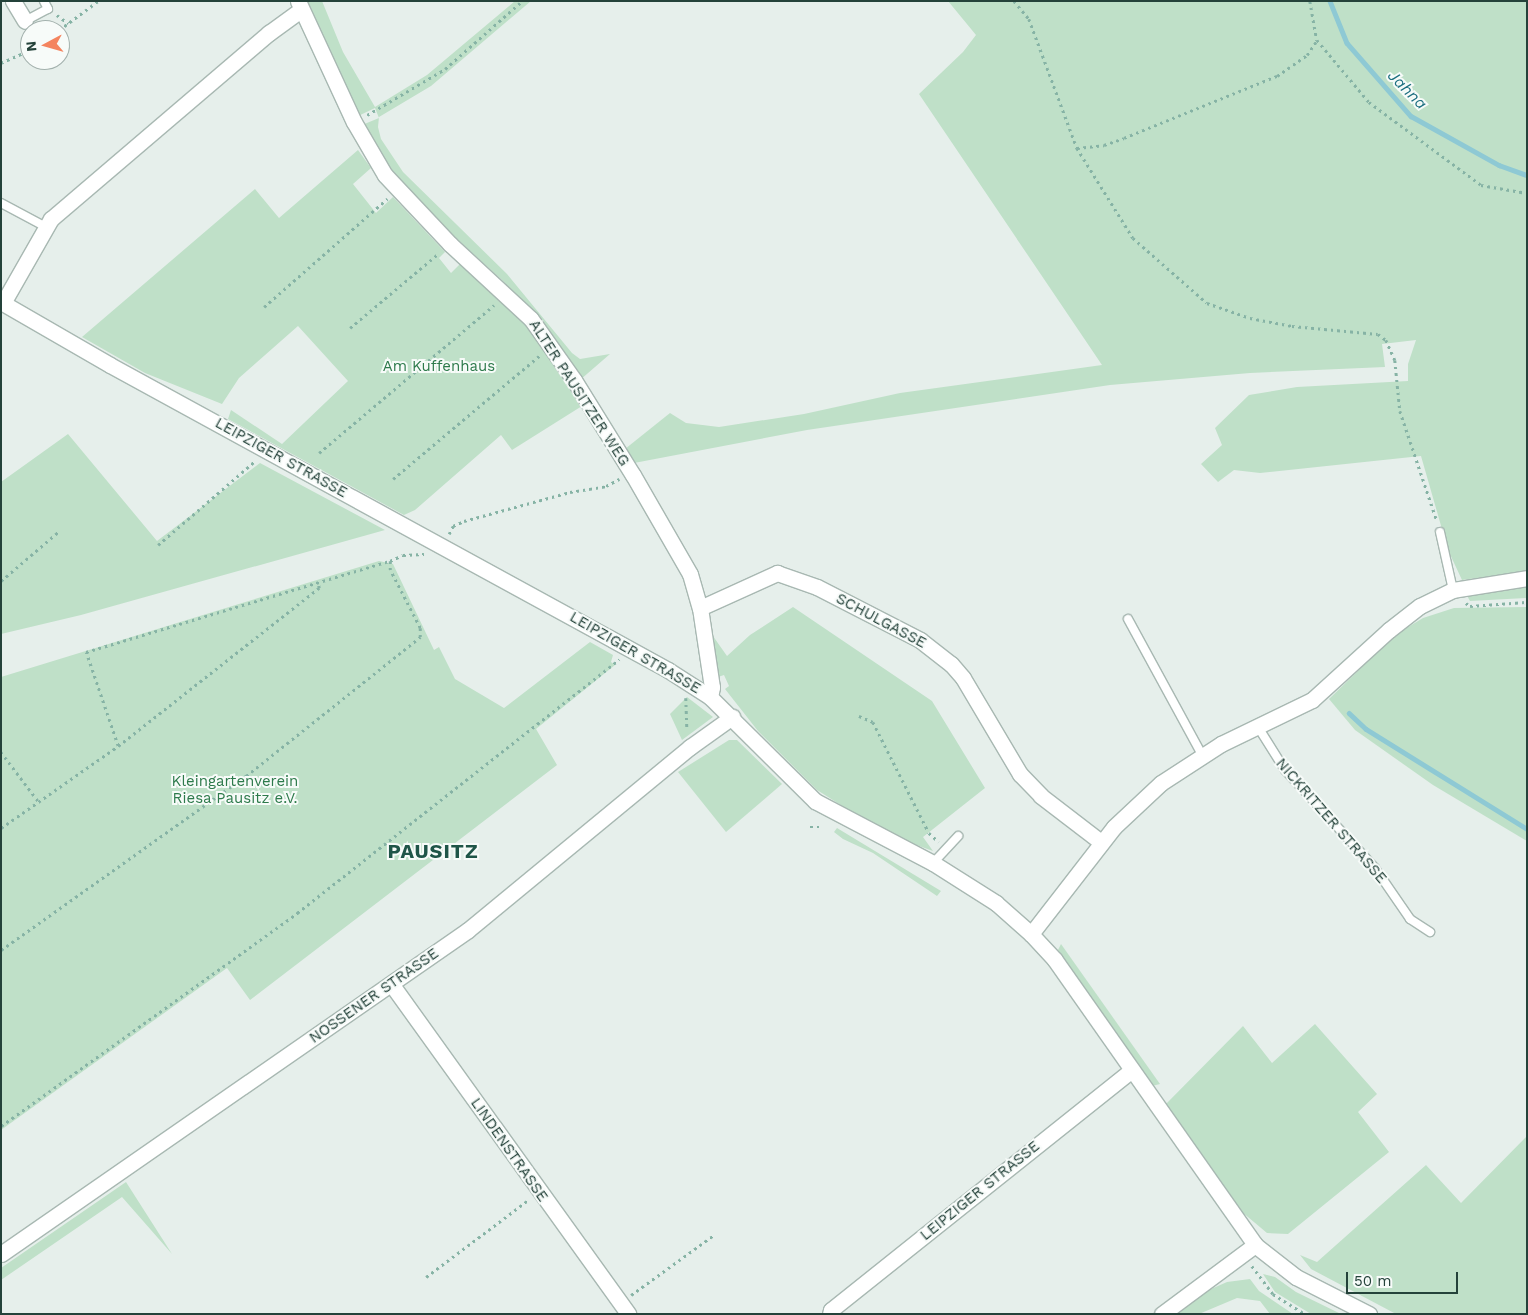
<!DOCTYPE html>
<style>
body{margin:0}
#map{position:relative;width:1528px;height:1315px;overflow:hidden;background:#e6efeb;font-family:"Work Sans",sans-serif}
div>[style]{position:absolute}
.green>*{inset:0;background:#bfe0c8}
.stream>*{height:4.5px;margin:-2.25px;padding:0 2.25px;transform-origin:2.25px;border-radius:2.25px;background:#8ec9d4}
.path>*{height:2.5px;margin-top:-1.25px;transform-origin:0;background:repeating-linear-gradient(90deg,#86b3a5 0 2.5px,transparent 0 6.5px)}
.roads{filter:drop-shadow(1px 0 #a8b8b2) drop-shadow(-1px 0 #a8b8b2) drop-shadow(0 1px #a8b8b2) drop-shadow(0 -1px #a8b8b2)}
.service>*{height:8px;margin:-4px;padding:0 4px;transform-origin:4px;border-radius:4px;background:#fff}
.minor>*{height:15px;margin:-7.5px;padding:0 7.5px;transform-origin:7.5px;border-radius:7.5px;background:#fff}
.tertiary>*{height:15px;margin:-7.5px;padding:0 7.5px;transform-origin:7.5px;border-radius:7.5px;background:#fff}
span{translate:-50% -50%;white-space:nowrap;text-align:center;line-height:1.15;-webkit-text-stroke:4px #f7fbf9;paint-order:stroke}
.park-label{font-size:15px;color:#2d7a4b}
.street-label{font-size:15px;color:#24423a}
.water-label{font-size:16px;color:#1c6f80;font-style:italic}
.district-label{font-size:20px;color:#1f5548;font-weight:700;letter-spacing:1px}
.frame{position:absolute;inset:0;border:2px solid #24423a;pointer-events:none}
.north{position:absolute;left:20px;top:20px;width:50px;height:50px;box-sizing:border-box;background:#f7fbf9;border:1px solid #a3b1ad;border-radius:50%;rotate:264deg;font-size:14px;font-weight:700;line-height:20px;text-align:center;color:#24423a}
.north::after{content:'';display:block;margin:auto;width:18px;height:22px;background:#f4845f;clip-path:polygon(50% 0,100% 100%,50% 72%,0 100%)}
.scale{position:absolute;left:1346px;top:1272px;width:112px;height:22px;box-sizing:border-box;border:2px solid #24423a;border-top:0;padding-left:6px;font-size:15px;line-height:18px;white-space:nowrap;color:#24423a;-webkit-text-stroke:4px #f7fbf9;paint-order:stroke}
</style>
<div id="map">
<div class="green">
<i style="clip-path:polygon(306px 1px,322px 1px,343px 52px,375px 107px,427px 75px,515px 1px,531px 1px,431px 86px,379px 117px,378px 127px,381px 139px,403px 172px,507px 274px,572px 353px,580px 359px,610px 354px,580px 380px,535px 316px,503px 281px,420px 205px,389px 171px,362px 125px,379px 118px,375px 108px,356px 117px)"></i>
<i style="clip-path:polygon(948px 1px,1527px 1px,1527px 571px,1462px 580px,1448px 550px,1421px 456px,1260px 473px,1234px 470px,1218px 482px,1201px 464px,1222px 445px,1215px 428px,1249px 395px,1297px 387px,1408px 381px,1408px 364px,1416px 340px,1382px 344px,1385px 367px,1250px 373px,1110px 385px,807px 430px,634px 463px,625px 449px,670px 413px,686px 423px,719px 427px,804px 414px,900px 393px,1102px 365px,919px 94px,963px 52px,976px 35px)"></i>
<i style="clip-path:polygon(358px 150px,371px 168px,353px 184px,376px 213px,393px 197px,445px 252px,439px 258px,451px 273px,460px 264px,464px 266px,524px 322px,582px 406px,512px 450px,501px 435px,415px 510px,404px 515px,228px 419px,231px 410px,282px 444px,348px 381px,298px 326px,239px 378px,222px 404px,145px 373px,82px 337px,255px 189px,279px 218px)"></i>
<i style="clip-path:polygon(68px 434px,157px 541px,260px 463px,385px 530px,81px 615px,1px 634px,1px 482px)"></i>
<i style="clip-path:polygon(379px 561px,393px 564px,434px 650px,439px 647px,455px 679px,504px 708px,590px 642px,613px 655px,611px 662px,615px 665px,536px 729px,557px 765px,250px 1000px,227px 968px,1px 1130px,1px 677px)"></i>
<i style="clip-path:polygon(1527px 585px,1527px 598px,1470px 601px,1466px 594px)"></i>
<i style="clip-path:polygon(793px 607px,932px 701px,985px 788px,923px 837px,933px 851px,908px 842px,855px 814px,817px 790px,758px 731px,725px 689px,729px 686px,724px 675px,718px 677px,708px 629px,727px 656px,750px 635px)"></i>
<i style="clip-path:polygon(1527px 607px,1527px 841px,1433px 785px,1355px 730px,1329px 699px,1395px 635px,1423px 618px,1454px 608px)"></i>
<i style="clip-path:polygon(687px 697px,713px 717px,682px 740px,670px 714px)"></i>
<i style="clip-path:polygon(729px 740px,737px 740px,782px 784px,726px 832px,678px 772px)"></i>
<i style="clip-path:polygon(837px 828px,941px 891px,937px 896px,873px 853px,843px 839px,834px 832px)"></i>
<i style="clip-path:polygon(1061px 944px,1160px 1084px,1152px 1086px,1131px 1056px,1058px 950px)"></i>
<i style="clip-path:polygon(1315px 1024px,1377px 1094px,1358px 1112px,1389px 1152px,1288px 1234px,1267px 1233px,1242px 1212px,1165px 1105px,1243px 1026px,1272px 1063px)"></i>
<i style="clip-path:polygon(1527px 1136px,1527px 1314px,1396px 1314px,1311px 1269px,1300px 1255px,1317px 1262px,1426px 1165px,1461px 1203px)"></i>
<i style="clip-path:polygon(126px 1182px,172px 1254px,122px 1197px,1px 1280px,1px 1268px)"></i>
<i style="clip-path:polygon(1263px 1274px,1275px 1277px,1296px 1292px,1341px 1314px,1311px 1314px,1275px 1292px)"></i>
<i style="clip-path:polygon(1250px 1279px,1259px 1291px,1293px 1314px,1270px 1314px,1260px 1301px,1237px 1298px,1199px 1314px,1175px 1314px,1202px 1293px,1227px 1282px)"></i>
</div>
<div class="stream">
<i style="left:1330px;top:1px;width:45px;rotate:68deg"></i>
<i style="left:1347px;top:43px;width:97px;rotate:48.8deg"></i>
<i style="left:1411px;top:116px;width:101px;rotate:29.1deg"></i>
<i style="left:1499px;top:165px;width:30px;rotate:20deg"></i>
<i style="left:1349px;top:713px;width:23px;rotate:43deg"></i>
<i style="left:1366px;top:729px;width:190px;rotate:31.8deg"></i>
</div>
<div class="path">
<i style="left:1014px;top:1px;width:23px;rotate:50deg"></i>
<i style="left:1029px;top:19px;width:138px;rotate:69.6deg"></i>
<i style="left:1077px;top:148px;width:27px;rotate:-6deg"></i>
<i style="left:1104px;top:145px;width:21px;rotate:-19deg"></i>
<i style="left:1124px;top:138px;width:165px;rotate:-22.1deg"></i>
<i style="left:1277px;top:76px;width:37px;rotate:-35deg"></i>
<i style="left:1307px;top:55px;width:18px;rotate:-56deg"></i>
<i style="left:1310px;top:1px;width:40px;rotate:80deg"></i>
<i style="left:1317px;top:40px;width:81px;rotate:50deg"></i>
<i style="left:1369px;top:102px;width:139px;rotate:36.5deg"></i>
<i style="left:1481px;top:185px;width:47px;rotate:9.9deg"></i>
<i style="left:57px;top:15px;width:14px;rotate:36deg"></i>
<i style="left:59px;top:30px;width:49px;rotate:-36.6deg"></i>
<i style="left:1px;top:63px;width:32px;rotate:-24deg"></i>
<i style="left:367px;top:115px;width:91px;rotate:-30.5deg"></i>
<i style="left:445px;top:69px;width:103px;rotate:-41.4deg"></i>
<i style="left:1077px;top:148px;width:106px;rotate:58.1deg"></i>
<i style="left:1133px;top:238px;width:98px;rotate:41.3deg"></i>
<i style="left:1207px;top:303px;width:46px;rotate:19.2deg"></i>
<i style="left:1250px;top:318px;width:43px;rotate:10.8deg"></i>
<i style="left:1292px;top:326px;width:86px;rotate:5.3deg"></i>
<i style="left:1378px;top:334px;width:10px;rotate:37deg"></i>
<i style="left:1386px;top:340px;width:22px;rotate:66deg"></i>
<i style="left:1395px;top:360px;width:51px;rotate:84.4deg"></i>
<i style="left:1400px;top:411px;width:116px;rotate:71.4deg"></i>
<i style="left:264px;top:307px;width:164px;rotate:-41.3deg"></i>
<i style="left:350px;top:328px;width:116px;rotate:-40.1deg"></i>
<i style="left:319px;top:453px;width:229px;rotate:-40.2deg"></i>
<i style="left:393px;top:479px;width:192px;rotate:-40.1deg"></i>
<i style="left:449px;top:534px;width:9px;rotate:-63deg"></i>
<i style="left:453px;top:526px;width:12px;rotate:-24deg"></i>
<i style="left:464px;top:521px;width:110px;rotate:-15.3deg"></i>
<i style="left:570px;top:492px;width:36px;rotate:-9deg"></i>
<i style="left:606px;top:486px;width:15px;rotate:-28deg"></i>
<i style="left:158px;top:545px;width:128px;rotate:-40.9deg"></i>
<i style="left:1px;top:581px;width:75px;rotate:-40.7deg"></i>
<i style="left:1466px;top:603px;width:5px;rotate:37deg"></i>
<i style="left:1470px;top:606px;width:57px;rotate:-4deg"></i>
<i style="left:686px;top:698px;width:32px;rotate:88deg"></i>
<i style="left:859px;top:716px;width:15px;rotate:23deg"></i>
<i style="left:873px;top:722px;width:124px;rotate:63.2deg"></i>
<i style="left:929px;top:833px;width:13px;rotate:42deg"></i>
<i style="left:118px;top:746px;width:99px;rotate:-108.8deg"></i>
<i style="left:86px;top:652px;width:317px;rotate:-16.7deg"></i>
<i style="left:1px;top:752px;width:63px;rotate:52.8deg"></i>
<i style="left:810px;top:827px;width:13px"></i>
<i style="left:1px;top:828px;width:143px;rotate:-35deg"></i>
<i style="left:118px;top:746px;width:256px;rotate:-38.2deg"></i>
<i style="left:319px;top:588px;width:5px;rotate:-101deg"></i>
<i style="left:1px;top:950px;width:301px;rotate:-35.4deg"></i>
<i style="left:246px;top:776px;width:223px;rotate:-38.6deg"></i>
<i style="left:420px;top:637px;width:9px;rotate:-90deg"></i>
<i style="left:420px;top:628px;width:65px;rotate:-117.3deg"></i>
<i style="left:390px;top:570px;width:9px;rotate:-90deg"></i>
<i style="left:390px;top:561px;width:14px;rotate:-25deg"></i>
<i style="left:403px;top:555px;width:21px;rotate:-3deg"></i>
<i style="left:1px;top:1126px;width:365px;rotate:-35.7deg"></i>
<i style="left:297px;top:913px;width:410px;rotate:-38.2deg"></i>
<i style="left:1252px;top:1266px;width:35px;rotate:53deg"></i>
<i style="left:1273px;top:1294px;width:38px;rotate:32deg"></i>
<i style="left:426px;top:1277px;width:128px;rotate:-37deg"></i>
<i style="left:631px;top:1295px;width:102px;rotate:-35.9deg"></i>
</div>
<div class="roads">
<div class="service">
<i style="left:25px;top:21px;width:26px;rotate:-28deg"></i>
<i style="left:48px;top:9px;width:9px;rotate:-117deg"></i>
<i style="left:1px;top:203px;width:51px;rotate:28.1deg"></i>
<i style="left:1440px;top:532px;width:59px;rotate:77.4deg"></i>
<i style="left:1128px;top:619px;width:155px;rotate:61.4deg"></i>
<i style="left:1258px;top:727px;width:51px;rotate:57.9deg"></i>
<i style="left:1285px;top:770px;width:133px;rotate:47.4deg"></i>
<i style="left:1375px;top:868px;width:62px;rotate:55.5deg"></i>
<i style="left:1410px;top:919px;width:24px;rotate:33deg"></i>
<i style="left:933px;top:863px;width:37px;rotate:-47deg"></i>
</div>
<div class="minor">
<i style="left:13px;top:1px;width:23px;rotate:59deg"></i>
<i style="left:298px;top:1px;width:133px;rotate:65.2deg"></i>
<i style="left:354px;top:122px;width:61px;rotate:59.7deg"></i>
<i style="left:385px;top:175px;width:95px;rotate:46.7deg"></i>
<i style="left:450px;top:244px;width:110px;rotate:42.8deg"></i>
<i style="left:531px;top:319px;width:75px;rotate:54.8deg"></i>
<i style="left:574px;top:380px;width:112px;rotate:58.2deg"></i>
<i style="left:633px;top:475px;width:114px;rotate:60.1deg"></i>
<i style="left:690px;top:574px;width:35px;rotate:74deg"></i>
<i style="left:700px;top:608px;width:80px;rotate:81.4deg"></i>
<i style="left:712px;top:687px;width:10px;rotate:101deg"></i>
<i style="left:3px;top:303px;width:97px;rotate:-60.3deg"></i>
<i style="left:51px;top:219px;width:287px;rotate:-40.5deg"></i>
<i style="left:269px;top:33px;width:39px;rotate:-36deg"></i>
<i style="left:700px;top:608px;width:85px;rotate:-24.4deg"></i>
<i style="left:777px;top:573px;width:42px;rotate:19.3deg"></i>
<i style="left:817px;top:587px;width:116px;rotate:27.2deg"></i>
<i style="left:920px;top:640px;width:39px;rotate:38deg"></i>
<i style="left:951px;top:664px;width:18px;rotate:49deg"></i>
<i style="left:963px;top:678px;width:112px;rotate:59.3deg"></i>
<i style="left:1020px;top:774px;width:30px;rotate:46deg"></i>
<i style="left:1041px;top:796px;width:76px;rotate:37.5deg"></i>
<i style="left:392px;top:985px;width:405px;rotate:54.3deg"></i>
<i style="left:830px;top:1314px;width:4px;rotate:-76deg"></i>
<i style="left:831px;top:1310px;width:385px;rotate:-38.6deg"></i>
<i style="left:1162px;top:1314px;width:116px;rotate:-36.6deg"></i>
</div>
<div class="tertiary">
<i style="left:1px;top:302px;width:126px;rotate:30deg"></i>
<i style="left:110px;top:365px;width:636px;rotate:28.66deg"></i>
<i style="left:668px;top:670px;width:50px;rotate:32.7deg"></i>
<i style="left:710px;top:697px;width:148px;rotate:44.7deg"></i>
<i style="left:815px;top:801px;width:133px;rotate:27.7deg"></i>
<i style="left:933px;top:863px;width:75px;rotate:32.4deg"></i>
<i style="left:996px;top:903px;width:47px;rotate:41.5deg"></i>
<i style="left:1031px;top:934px;width:35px;rotate:47deg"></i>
<i style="left:1055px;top:960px;width:348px;rotate:54.9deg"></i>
<i style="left:1255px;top:1245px;width:52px;rotate:38deg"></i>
<i style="left:1296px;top:1277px;width:82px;rotate:26.9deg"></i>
<i style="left:1031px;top:934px;width:135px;rotate:-52.2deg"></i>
<i style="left:1114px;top:827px;width:64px;rotate:-43.1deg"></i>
<i style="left:1161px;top:783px;width:72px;rotate:-33deg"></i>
<i style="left:1221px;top:744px;width:101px;rotate:-25.8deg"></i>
<i style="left:1312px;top:700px;width:104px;rotate:-42.3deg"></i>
<i style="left:1389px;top:630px;width:39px;rotate:-38deg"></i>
<i style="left:1420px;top:606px;width:37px;rotate:-26deg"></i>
<i style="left:1453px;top:590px;width:75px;rotate:-9.2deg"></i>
<i style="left:1px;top:1254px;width:568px;rotate:-34.75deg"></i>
<i style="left:468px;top:930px;width:288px;rotate:-39.5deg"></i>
<i style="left:690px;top:747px;width:52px;rotate:-35.5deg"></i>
</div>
</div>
<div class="park-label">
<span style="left:439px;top:367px">Am Kuffenhaus</span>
<span style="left:235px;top:790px">Kleingartenverein<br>Riesa Pausitz e.V.</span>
</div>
<div class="street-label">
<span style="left:579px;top:393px;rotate:57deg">ALTER PAUSITZER WEG</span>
<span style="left:281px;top:458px;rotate:29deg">LEIPZIGER STRASSE</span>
<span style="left:881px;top:621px;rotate:28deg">SCHULGASSE</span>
<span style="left:635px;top:653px;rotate:30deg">LEIPZIGER STRASSE</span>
<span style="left:1331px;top:821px;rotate:49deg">NICKRITZER STRASSE</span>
<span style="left:374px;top:996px;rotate:-35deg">NOSSENER STRASSE</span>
<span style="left:509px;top:1150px;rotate:55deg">LINDENSTRASSE</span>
<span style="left:980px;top:1191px;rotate:-39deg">LEIPZIGER STRASSE</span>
</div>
<div class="water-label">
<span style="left:1407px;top:90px;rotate:45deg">Jahna</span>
</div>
<div class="district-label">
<span style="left:433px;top:851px">PAUSITZ</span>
</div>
<div class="frame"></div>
<div class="north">N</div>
<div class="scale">50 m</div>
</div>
